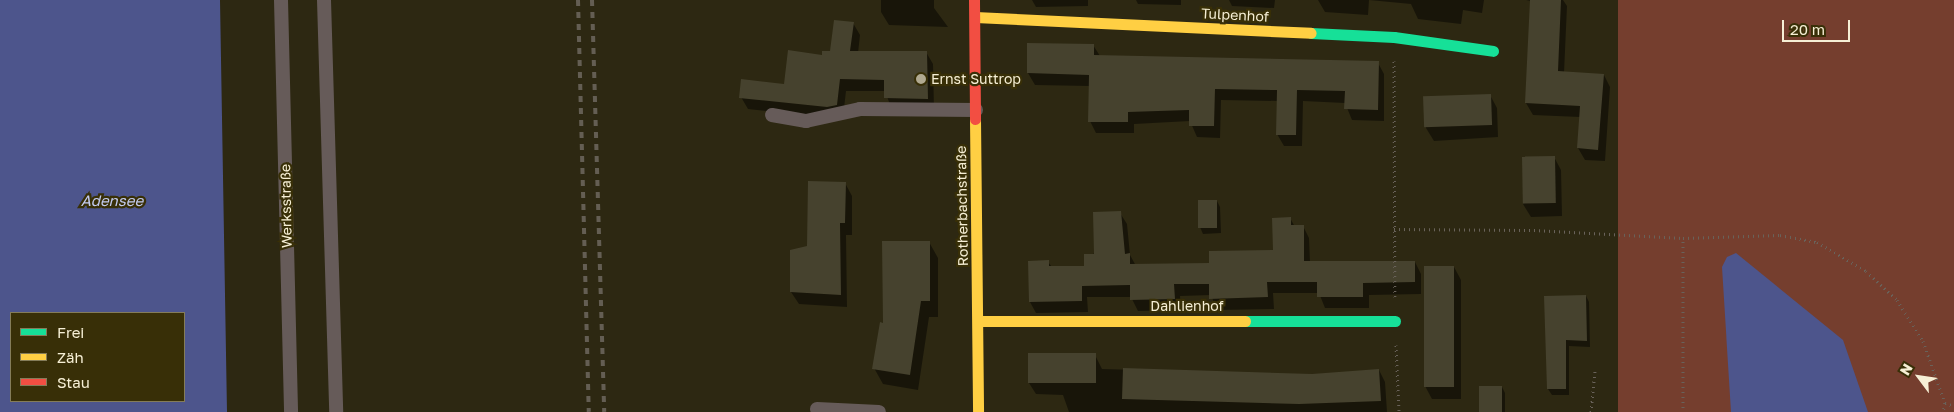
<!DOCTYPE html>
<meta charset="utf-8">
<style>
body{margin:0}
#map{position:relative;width:1954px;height:412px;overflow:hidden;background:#2d2812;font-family:"Golos Text",sans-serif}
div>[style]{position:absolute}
.green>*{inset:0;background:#753e2e;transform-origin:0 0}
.water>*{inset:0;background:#4d558c}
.shadow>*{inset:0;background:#0007}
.building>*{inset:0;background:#46422e;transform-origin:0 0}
.path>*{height:3px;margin-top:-1.5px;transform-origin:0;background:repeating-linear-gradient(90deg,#69625a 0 1px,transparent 0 5px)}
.lane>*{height:14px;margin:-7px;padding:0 7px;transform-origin:7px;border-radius:7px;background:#665b59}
.fast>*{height:11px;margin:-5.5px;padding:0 5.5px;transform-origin:5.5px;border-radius:5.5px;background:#16e098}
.slow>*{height:11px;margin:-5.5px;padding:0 5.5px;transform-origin:5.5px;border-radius:5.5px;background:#ffcf43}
.jam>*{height:11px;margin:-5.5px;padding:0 5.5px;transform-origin:5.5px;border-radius:5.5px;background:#f24e42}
.rail>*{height:4px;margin-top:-2px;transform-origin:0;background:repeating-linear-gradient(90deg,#645e53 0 6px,transparent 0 12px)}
.dots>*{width:14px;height:14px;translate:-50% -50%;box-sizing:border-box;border:2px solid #382f07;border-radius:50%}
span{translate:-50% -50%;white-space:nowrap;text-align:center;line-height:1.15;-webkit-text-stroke:4.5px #382f07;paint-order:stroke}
.street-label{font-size:14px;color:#f6efd5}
.poi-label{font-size:14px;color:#f6efd5}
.left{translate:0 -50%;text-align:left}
.water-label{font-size:15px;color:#c2caef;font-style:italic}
.legend{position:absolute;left:10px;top:312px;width:175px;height:90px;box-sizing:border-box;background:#382f07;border:1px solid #847c59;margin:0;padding:6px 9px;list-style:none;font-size:15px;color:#f6efd5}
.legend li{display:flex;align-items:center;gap:10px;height:25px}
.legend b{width:25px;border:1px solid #847c59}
.north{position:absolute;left:1894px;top:352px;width:50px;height:50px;-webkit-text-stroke:4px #382f07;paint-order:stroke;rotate:301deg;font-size:14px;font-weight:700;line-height:20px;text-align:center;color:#f6efd5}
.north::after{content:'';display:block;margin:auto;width:18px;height:22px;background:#f6efd5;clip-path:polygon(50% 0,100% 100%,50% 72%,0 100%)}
.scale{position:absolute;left:1782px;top:20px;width:68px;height:22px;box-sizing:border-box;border:2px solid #f6efd5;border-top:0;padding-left:6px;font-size:15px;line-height:18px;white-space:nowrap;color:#f6efd5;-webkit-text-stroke:4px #382f07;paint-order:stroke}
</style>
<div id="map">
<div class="green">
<i style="left:1618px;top:0;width:336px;height:413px"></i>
</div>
<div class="water">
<i style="clip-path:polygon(evenodd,0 0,220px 0,227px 412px,0 412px,0 0,184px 313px,184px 401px,11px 401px,11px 313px,184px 313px)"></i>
<i style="clip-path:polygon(1736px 253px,1843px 340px,1868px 412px,1731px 412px,1722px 267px,1727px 257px)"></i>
</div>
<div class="shadow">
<i style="clip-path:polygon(881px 0,934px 0,934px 8px,948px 27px,889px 25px,881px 12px)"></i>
<i style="clip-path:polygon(1032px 0,1088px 0,1088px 6px,1036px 7px)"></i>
<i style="clip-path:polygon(1136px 0,1181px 0,1181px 5px,1138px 4px)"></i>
<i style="clip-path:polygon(1229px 0,1275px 0,1274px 8px,1232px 6px)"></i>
<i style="clip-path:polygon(1318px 0,1484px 0,1482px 13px,1463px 10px,1461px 24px,1418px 19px,1411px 4px,1369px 0,1368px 15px,1325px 12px)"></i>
<i style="clip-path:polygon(1526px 0,1563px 0,1567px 6px,1564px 73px,1604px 75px,1610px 87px,1605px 161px,1585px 160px,1578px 148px,1580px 117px,1533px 115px,1526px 103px,1531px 1px)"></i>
<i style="clip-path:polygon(853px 23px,860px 35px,858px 53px,926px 52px,933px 64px,934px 110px,892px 110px,885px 91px,846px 91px,843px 117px,835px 119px,748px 109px,741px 97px,785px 85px,831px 52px)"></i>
<i style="clip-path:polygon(1093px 45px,1100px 56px,1378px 63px,1384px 74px,1384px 121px,1352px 120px,1345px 103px,1303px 101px,1302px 146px,1284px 146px,1277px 134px,1278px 101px,1221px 100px,1220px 138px,1197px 137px,1190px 121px,1134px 124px,1134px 133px,1096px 133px,1090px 121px,1090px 86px,1035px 85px,1028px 73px)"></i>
<i style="clip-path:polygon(1490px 95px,1497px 108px,1498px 137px,1434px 141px,1426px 128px,1425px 99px)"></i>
<i style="clip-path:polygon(1554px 157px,1561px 170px,1562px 216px,1531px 217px,1523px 204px)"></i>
<i style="clip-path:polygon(845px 183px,852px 196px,852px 235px,846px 235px,847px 307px,799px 304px,791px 292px,809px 247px)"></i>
<i style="clip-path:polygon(1217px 201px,1220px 207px,1221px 233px,1203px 234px,1200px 227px)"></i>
<i style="clip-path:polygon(1120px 213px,1127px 224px,1130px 255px,1136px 266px,1210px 264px,1274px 251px,1290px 218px,1295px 227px,1303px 226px,1309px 238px,1310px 262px,1415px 262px,1421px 274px,1421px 294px,1369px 295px,1369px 308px,1325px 308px,1319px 293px,1273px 293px,1274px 309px,1217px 310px,1211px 295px,1180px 296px,1181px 310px,1138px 311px,1131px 297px,1087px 297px,1088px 312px,1036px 313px,1030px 302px,1048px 262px,1052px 267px,1085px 267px)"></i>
<i style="clip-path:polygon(929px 242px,938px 258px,938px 317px,929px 317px,918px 390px,883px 384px,874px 368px,884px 324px)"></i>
<i style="clip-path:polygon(1454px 267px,1461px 280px,1461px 399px,1432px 399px,1425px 386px)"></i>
<i style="clip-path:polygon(1586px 296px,1589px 302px,1590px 347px,1569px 346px,1569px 395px,1552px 395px,1548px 389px,1545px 297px)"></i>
<i style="clip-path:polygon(1095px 355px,1102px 369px,1312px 375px,1379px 370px,1385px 382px,1387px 412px,1069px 412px,1063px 395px,1036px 394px,1029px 383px)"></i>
<i style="clip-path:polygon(1502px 387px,1505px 393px,1505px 412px,1481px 412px)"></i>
</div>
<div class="building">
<i style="clip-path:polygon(1530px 0,1561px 0,1558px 71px,1604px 74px,1598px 150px,1577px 148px,1580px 106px,1525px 103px)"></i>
<i style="clip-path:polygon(834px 20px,854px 22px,850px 51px,927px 51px,928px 99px,884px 98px,884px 80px,840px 79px,837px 105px,827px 107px,739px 98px,741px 79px,784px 84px,788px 50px,822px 55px,822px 51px,830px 51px)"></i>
<i style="clip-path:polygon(1027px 43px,1094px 44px,1094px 55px,1379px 61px,1378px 110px,1344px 109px,1345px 91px,1297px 90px,1296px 135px,1276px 135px,1277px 90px,1215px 89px,1214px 126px,1189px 126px,1189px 110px,1128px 112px,1128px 122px,1088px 122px,1089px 75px,1027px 73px)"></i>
<i style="left:1491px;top:94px;width:31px;height:68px;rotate:88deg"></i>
<i style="left:1555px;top:156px;width:47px;height:33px;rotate:89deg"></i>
<i style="clip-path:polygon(808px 181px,846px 182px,845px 223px,840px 223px,841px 295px,790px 292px,790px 250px,807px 246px)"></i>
<i style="left:1198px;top:200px;width:19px;height:28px"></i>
<i style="clip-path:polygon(1121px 211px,1125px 254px,1130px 253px,1130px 264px,1209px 263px,1209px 251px,1273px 250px,1272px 218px,1291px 217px,1291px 225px,1304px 225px,1304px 261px,1415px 261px,1415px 282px,1363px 283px,1363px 297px,1317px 297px,1317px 282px,1267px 282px,1268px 297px,1209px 299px,1209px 284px,1174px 284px,1175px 299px,1130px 300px,1130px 285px,1082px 286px,1082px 301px,1029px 302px,1028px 261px,1049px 260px,1049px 266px,1084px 266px,1084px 254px,1094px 254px,1093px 212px)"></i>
<i style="clip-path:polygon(882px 241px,930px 241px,930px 301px,921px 301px,910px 375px,872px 369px,880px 322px,883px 323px)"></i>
<i style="left:1424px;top:266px;width:30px;height:121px"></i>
<i style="clip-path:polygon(1586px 295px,1587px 341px,1566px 340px,1566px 389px,1547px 389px,1544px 296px)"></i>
<i style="left:1028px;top:353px;width:68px;height:30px"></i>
<i style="clip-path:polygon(1123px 368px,1312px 374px,1379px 369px,1381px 401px,1299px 404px,1122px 399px)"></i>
<i style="left:1479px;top:386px;width:23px;height:26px"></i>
</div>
<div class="path">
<i style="left:1394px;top:61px;width:236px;rotate:89.8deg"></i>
<i style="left:1394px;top:229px;width:140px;rotate:0.4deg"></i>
<i style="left:1534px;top:230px;width:149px;rotate:3.1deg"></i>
<i style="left:1683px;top:238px;width:97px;rotate:-1.8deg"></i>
<i style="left:1780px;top:235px;width:38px;rotate:11deg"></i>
<i style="left:1817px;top:242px;width:57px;rotate:30.6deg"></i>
<i style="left:1866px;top:271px;width:42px;rotate:43.1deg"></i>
<i style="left:1897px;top:300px;width:49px;rotate:57.6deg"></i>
<i style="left:1923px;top:341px;width:66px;rotate:70.5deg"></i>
<i style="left:1945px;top:403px;width:9px;rotate:103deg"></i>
<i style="left:1396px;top:345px;width:67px;rotate:87.4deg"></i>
<i style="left:1945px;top:403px;width:9px;rotate:18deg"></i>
<i style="left:1591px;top:412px;width:41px;rotate:-84.4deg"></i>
<i style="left:1683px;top:412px;width:174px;rotate:-90deg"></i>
</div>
<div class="lane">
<i style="left:281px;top:0;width:412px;rotate:88.6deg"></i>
<i style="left:324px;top:0;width:412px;rotate:88.3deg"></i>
<i style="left:772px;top:115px;width:35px;rotate:10deg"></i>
<i style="left:806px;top:121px;width:55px;rotate:-12.5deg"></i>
<i style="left:860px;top:109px;width:116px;rotate:0.5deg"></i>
<i style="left:817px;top:409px;width:62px;rotate:2.8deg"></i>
</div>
<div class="fast">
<i style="left:1311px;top:33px;width:83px;rotate:2.8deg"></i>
<i style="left:1394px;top:37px;width:100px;rotate:8deg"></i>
<i style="left:1245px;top:321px;width:150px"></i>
</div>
<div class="slow">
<i style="left:975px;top:17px;width:336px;rotate:2.7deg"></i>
<i style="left:975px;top:119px;width:293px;rotate:89.4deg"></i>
<i style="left:978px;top:321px;width:267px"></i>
</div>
<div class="jam">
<i style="left:974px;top:0;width:119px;rotate:89.5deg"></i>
</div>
<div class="rail">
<i style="left:578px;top:0;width:412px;rotate:88.5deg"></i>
<i style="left:592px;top:0;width:412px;rotate:88.3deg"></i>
</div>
<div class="dots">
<i style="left:921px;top:79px;background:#b0a991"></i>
</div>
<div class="street-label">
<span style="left:1235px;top:15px;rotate:3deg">Tulpenhof</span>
<span style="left:286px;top:206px;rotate:-91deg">Werksstraße</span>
<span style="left:962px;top:206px;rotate:-91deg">Rotherbachstraße</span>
<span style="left:1187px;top:306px">Dahlienhof</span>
</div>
<div class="poi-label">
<span class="left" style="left:931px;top:79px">Ernst Suttrop</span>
</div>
<div class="water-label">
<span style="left:112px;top:201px">Adensee</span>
</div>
<ul class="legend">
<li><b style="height:6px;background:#16e098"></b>Frei</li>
<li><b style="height:6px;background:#ffcf43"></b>Zäh</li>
<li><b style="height:6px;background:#f24e42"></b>Stau</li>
</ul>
<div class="north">N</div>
<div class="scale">20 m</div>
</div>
